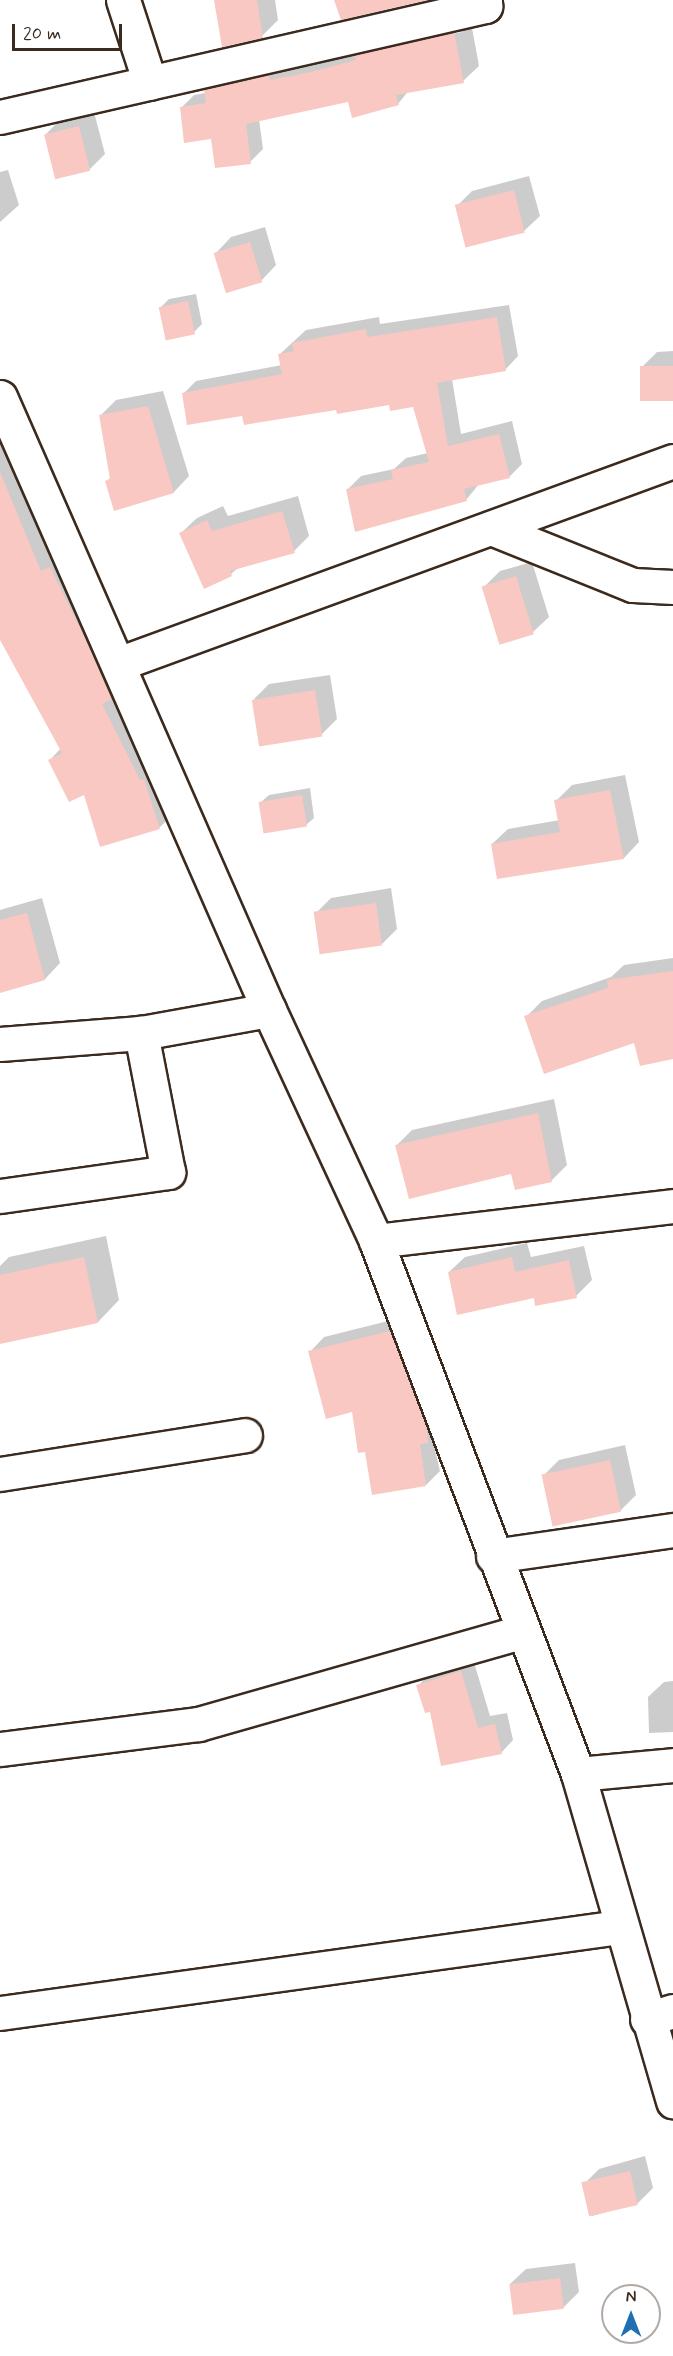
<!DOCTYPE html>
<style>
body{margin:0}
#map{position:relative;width:673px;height:2356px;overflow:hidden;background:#fff;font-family:Mynerve,sans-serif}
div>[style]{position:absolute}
.shadow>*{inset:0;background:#0003}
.building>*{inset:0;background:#f9c8c2;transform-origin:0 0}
.roads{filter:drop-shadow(2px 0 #3b2a1e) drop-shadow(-2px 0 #3b2a1e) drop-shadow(0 2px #3b2a1e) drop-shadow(0 -2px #3b2a1e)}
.minor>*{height:33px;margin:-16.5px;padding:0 16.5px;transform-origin:16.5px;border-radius:16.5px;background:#fff}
span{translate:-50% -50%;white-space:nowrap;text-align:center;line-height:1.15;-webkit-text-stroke:4.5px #fff;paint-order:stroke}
.north{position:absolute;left:601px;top:2284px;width:60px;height:60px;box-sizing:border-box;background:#fff;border:2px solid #b1aaa5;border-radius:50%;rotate:0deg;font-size:16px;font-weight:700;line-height:24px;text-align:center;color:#3b2a1e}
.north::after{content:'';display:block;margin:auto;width:21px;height:27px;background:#1f6fb2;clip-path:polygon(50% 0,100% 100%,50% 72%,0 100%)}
.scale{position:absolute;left:12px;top:24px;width:110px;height:27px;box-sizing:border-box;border:3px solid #3b2a1e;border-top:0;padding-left:8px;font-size:18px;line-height:21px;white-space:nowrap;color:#3b2a1e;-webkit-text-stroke:4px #fff;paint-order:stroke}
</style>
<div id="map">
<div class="shadow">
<i style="clip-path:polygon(215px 0,275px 0,278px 20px,262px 36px)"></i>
<i style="clip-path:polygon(evenodd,470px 17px,479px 66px,463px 81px,423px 40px,439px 25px,470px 17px,461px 29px,462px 32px,438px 37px,438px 34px,461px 29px)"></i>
<i style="clip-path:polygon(401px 35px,418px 79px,398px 104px,349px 100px,259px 119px,263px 149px,250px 162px,212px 138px,181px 108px,194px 95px,206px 93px,219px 77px,325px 60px)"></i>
<i style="clip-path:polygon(94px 112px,105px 154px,89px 170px,45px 135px,61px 119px)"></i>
<i style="clip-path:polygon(8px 170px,19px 205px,0 222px,0 172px)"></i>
<i style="clip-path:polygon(529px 176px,540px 216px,524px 231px,456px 207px,472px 191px)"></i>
<i style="clip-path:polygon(265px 227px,276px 265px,261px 281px,216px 253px,231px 237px)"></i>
<i style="clip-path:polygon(196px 294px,202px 324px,194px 332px,161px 307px,169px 299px)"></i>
<i style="clip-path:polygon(509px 305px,518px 356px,505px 370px,452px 379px,461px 434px,512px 421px,522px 464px,509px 477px,479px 484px,466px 500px,348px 489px,361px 476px,394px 469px,406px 458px,428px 453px,414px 405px,390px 403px,243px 414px,183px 394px,196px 381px,282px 365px,280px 354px,306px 330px,379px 317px,380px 324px)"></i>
<i style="clip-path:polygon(673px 351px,673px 400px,642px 367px,657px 352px)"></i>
<i style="clip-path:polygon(163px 391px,189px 476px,174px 492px,115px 509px,107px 481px,111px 477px,101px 415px,116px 400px)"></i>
<i style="clip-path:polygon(0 417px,175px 812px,160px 827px,101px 845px,84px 793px,50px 760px,61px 748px,0 633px)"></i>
<i style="clip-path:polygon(298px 496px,309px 536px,294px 551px,239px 567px,231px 574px,181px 533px,197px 518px,223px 506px,228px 516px)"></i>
<i style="clip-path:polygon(532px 562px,549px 617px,533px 632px,484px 587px,500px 571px)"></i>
<i style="clip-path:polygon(330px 675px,337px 719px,321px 735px,254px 699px,269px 684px)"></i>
<i style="clip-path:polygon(625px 775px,639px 842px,624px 858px,492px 844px,508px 829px,560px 820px,556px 801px,572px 785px)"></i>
<i style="clip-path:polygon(310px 788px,314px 818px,306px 825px,261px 802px,269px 795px)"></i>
<i style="clip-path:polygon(391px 888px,397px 929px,382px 944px,316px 913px,331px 898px)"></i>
<i style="clip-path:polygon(42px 898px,60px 963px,45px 979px,0 991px,0 910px)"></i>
<i style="clip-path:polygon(673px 958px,673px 1058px,635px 1041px,526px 1017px,542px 1001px,611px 977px,624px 965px)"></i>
<i style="clip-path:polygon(554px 1099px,567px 1165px,551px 1181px,396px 1146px,412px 1130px)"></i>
<i style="clip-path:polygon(106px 1236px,119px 1300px,98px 1322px,0 1339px,0 1266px,9px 1257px)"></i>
<i style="clip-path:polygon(527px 1243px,531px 1257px,584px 1246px,592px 1280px,576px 1296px,449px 1272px,465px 1257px)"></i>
<i style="clip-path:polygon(404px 1317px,440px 1471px,426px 1485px,366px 1450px,354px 1410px,310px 1352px,324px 1337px)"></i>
<i style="clip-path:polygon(625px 1445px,636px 1495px,620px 1511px,544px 1475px,559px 1460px)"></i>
<i style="clip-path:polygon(473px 1659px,490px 1716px,507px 1713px,513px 1740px,501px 1753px,432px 1710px,418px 1686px,430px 1673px)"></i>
<i style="clip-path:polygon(673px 1681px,673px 1732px,649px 1733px,648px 1697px,664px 1682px)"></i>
<i style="clip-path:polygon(645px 2156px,653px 2188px,638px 2203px,592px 2216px,584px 2184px,599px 2169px)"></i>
<i style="clip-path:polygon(575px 2263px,579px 2292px,563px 2308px,510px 2284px,526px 2269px)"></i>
</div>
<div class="building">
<i style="clip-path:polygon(214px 0,257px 0,263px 38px,222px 47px)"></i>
<i style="clip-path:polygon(334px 0,427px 0,341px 20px)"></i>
<i style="clip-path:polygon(454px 32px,464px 83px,396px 95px,399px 105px,352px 118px,348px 102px,246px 124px,251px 164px,215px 168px,211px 139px,184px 143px,180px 107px,206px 103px,204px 90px,269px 75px,270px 80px,311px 72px,356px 60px,354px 55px)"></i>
<i style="left:79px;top:126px;width:46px;height:36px;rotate:76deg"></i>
<i style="left:514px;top:190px;width:44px;height:61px;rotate:76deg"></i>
<i style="left:250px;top:242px;width:42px;height:38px;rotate:73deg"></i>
<i style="left:188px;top:301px;width:34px;height:30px;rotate:78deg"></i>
<i style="clip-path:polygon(497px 317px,506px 371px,437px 383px,448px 446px,499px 434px,510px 478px,464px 489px,467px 501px,355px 532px,346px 489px,393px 479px,391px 470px,429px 462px,413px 407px,390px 411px,389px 405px,337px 414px,336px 410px,244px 425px,242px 416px,187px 425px,182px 393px,282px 374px,278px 354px,294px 351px,291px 343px,366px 329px,367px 337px)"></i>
<i style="left:673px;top:366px;width:35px;height:33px;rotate:90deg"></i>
<i style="clip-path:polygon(148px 406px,174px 493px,114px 511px,105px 481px,110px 479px,99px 415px)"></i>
<i style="clip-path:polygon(0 472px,41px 571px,50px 567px,86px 640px,112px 699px,102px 704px,140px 780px,144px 779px,160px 829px,100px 847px,84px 795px,69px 802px,48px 760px,62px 753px,0 640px)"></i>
<i style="clip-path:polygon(282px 511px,295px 553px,230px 571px,232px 576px,204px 589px,179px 533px,207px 520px,212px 531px)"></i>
<i style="left:516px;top:576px;width:61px;height:36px;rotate:73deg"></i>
<i style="left:315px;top:690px;width:47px;height:64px;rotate:81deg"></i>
<i style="clip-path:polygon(610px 790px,624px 859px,497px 879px,491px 844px,560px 832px,554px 800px)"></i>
<i style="left:302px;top:795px;width:32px;height:44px;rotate:81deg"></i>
<i style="left:376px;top:903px;width:43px;height:63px;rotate:82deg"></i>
<i style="clip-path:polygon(27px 913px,45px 980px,0 993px,0 920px)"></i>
<i style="clip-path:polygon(673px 971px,673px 1059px,640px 1066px,634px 1043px,544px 1074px,524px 1016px,608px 988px,607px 980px)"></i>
<i style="clip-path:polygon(538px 1113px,552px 1182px,515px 1190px,511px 1174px,409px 1199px,395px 1145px)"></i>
<i style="clip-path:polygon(84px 1257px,98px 1323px,0 1344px,0 1275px)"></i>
<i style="clip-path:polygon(512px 1257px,515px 1272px,569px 1260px,577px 1298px,535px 1306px,534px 1298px,457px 1315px,448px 1272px)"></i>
<i style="clip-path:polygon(390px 1331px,426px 1425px,428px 1443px,420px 1444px,426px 1486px,372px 1495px,365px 1452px,358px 1453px,352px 1412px,326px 1419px,308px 1351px)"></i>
<i style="left:610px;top:1460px;width:53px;height:70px;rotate:78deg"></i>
<i style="clip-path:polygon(461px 1671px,478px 1728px,495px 1724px,502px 1754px,441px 1766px,430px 1712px,425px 1713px,416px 1685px)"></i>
<i style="left:630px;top:2171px;width:35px;height:50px;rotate:77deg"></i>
<i style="left:560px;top:2278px;width:31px;height:51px;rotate:83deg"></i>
</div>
<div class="roads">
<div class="minor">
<i style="left:123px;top:0;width:87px;rotate:72deg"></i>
<i style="left:0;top:117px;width:498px;rotate:-12.9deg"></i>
<i style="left:485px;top:6px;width:6px;rotate:-90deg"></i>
<i style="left:0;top:397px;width:669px;rotate:66.31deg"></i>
<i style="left:269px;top:1010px;width:255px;rotate:65.1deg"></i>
<i style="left:376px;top:1241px;width:570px;rotate:69.24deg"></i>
<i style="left:578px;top:1774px;width:341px;rotate:73.8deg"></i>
<i style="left:491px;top:528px;width:153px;rotate:21.9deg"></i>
<i style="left:633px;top:585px;width:40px;rotate:2.9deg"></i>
<i style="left:118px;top:664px;width:591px;rotate:-20.09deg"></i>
<i style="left:0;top:1044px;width:141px;rotate:-4.5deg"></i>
<i style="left:141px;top:1033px;width:130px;rotate:-10.2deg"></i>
<i style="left:0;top:1196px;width:170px;rotate:-8.1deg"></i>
<i style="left:168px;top:1172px;width:142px;rotate:-101deg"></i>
<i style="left:376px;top:1241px;width:299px;rotate:-6.7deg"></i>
<i style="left:0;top:1474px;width:248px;rotate:-9deg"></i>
<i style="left:493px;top:1556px;width:182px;rotate:-8.2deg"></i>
<i style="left:0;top:1749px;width:200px;rotate:-7.2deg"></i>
<i style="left:198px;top:1724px;width:336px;rotate:-15.9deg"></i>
<i style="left:578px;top:1774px;width:95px;rotate:-5.4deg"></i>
<i style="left:0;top:2013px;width:626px;rotate:-7.9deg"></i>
<i style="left:647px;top:2019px;width:27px;rotate:-17deg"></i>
</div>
</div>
<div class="north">N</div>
<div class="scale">20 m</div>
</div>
